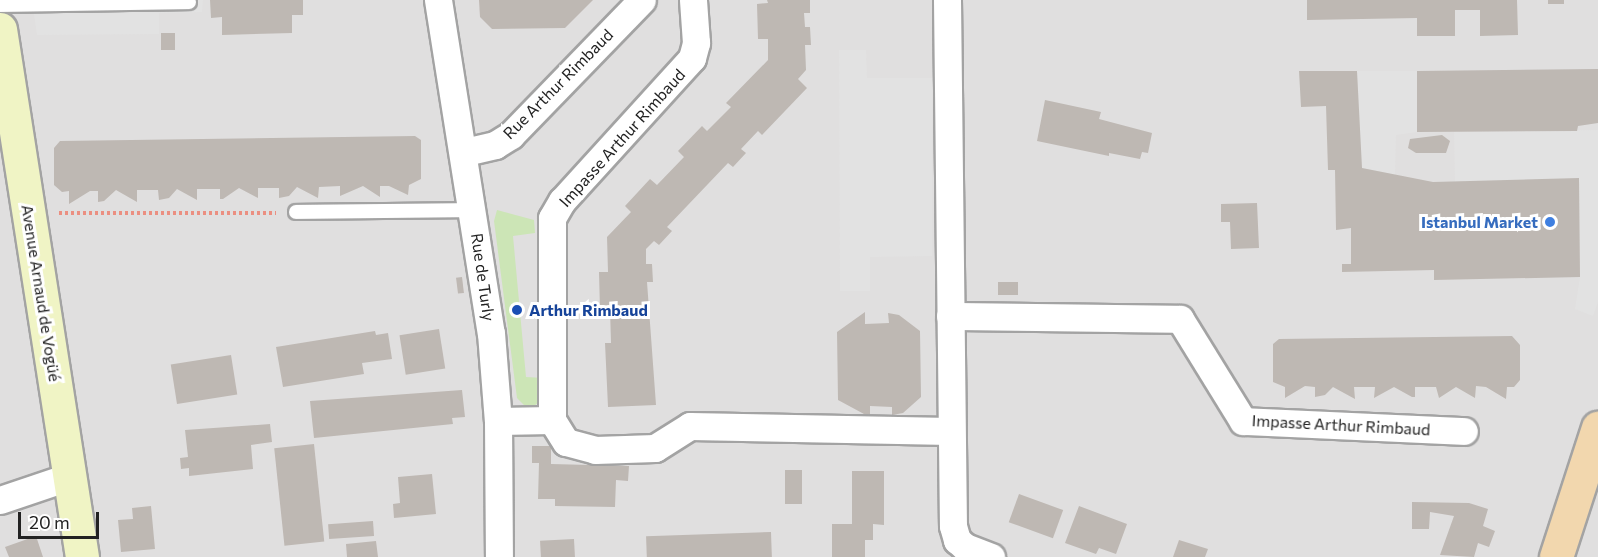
<!DOCTYPE html>
<meta charset="utf-8">
<style>
body{margin:0}
#map{position:relative;width:1598px;height:557px;overflow:hidden;background:#f1efea;font-family:Commissioner,sans-serif}
div>[style]{position:absolute}
.residential>*{inset:0;background:#e0dfdf;transform-origin:0 0}
.grass>*{inset:0;background:#cce5b6}
.parking>*{inset:0;background:#e2e2e2}
.building>*{inset:0;background:#beb8b3;transform-origin:0 0}
.path>*{height:4px;margin-top:-2px;transform-origin:0;background:repeating-linear-gradient(90deg,#eb8f81 0 3px,transparent 0 6px)}
.roads{filter:drop-shadow(2px 0 #a3a3a3) drop-shadow(-2px 0 #a3a3a3) drop-shadow(0 2px #a3a3a3) drop-shadow(0 -2px #a3a3a3)}
.lane>*{height:14px;margin:-7px;padding:0 7px;transform-origin:7px;border-radius:7px;background:#fff}
.street>*{height:27px;margin:-13.5px;padding:0 13.5px;transform-origin:13.5px;border-radius:13.5px;background:#fff}
.secondary>*{height:33px;margin:-16.5px;padding:0 16.5px;transform-origin:16.5px;border-radius:16.5px;background:#f0f4c5}
.primary>*{height:33px;margin:-16.5px;padding:0 16.5px;transform-origin:16.5px;border-radius:16.5px;background:#f2d7ae}
.dots>*{width:16px;height:16px;translate:-50% -50%;box-sizing:border-box;border:3px solid #fff;border-radius:50%}
span{translate:-50% -50%;white-space:nowrap;text-align:center;line-height:1.15;-webkit-text-stroke:6px #fff;paint-order:stroke}
.street-label{font-size:16px;color:#222}
.shop-label{font-size:16px;color:#366cbe;font-weight:700}
.right{translate:-100% -50%;text-align:right}
.transit-label{font-size:16px;color:#164399;font-weight:700}
.left{translate:0 -50%;text-align:left}
.scale{position:absolute;left:18px;top:512px;width:81px;height:27px;box-sizing:border-box;border:3px solid #222;border-top:0;padding-left:8px;font-size:18px;line-height:21px;white-space:nowrap;color:#222;-webkit-text-stroke:4px #fff;paint-order:stroke}
</style>
<div id="map">
<div class="residential">
<i style="left:0;top:0;width:1598px;height:557px"></i>
</div>
<div class="grass">
<i style="clip-path:polygon(497px 210px,534px 220px,535px 233px,513px 236px,526px 377px,544px 378px,539px 402px,534px 406px,524px 405px,517px 398px,494px 221px)"></i>
</div>
<div class="parking">
<i style="clip-path:polygon(32px 0,203px 0,202px 12px,159px 13px,159px 34px,37px 35px)"></i>
<i style="clip-path:polygon(839px 50px,866px 50px,867px 78px,932px 78px,932px 256px,870px 257px,870px 291px,840px 291px)"></i>
<i style="clip-path:polygon(1357px 71px,1417px 71px,1417px 132px,1396px 135px,1395px 175px,1362px 168px)"></i>
<i style="clip-path:polygon(1598px 130px,1598px 302px,1593px 316px,1575px 309px,1580px 277px,1579px 179px,1455px 182px,1454px 132px)"></i>
</div>
<div class="building">
<i style="clip-path:polygon(210px 0,303px 0,303px 15px,292px 15px,292px 33px,222px 35px,222px 17px,211px 18px)"></i>
<i style="clip-path:polygon(479px 0,593px 0,565px 28px,492px 29px,480px 17px)"></i>
<i style="clip-path:polygon(767px 0,810px 0,810px 13px,804px 13px,805px 27px,810px 27px,811px 45px,805px 45px,806px 70px,798px 79px,807px 88px,762px 135px,758px 131px,741px 149px,746px 153px,733px 167px,728px 163px,667px 227px,672px 231px,659px 245px,654px 241px,646px 249px,646px 264px,652px 264px,653px 282px,647px 282px,656px 405px,608px 407px,605px 343px,611px 343px,610px 309px,600px 310px,599px 272px,608px 272px,607px 237px,631px 212px,625px 206px,650px 179px,657px 185px,684px 157px,678px 151px,702px 126px,707px 131px,731px 107px,726px 103px,768px 60px,768px 39px,758px 39px,757px 4px,768px 3px)"></i>
<i style="clip-path:polygon(1307px 0,1517px 0,1518px 35px,1480px 36px,1480px 10px,1455px 10px,1455px 36px,1417px 36px,1417px 18px,1307px 20px)"></i>
<i style="left:1548px;top:0;width:16px;height:4px"></i>
<i style="left:161px;top:33px;width:14px;height:17px"></i>
<i style="clip-path:polygon(1598px 69px,1598px 123px,1578px 126px,1577px 131px,1417px 132px,1417px 71px)"></i>
<i style="clip-path:polygon(1299px 71px,1357px 71px,1362px 168px,1433px 182px,1579px 178px,1580px 277px,1434px 280px,1434px 270px,1342px 272px,1342px 264px,1351px 264px,1351px 228px,1336px 230px,1335px 170px,1328px 170px,1326px 106px,1301px 107px)"></i>
<i style="clip-path:polygon(1045px 100px,1101px 112px,1099px 119px,1152px 133px,1148px 153px,1142px 152px,1140px 159px,1109px 153px,1109px 156px,1037px 141px)"></i>
<i style="clip-path:polygon(1442px 135px,1450px 141px,1446px 153px,1416px 153px,1408px 148px,1410px 139px)"></i>
<i style="clip-path:polygon(415px 136px,421px 140px,421px 179px,409px 185px,408px 195px,389px 186px,380px 186px,380px 197px,363px 186px,340px 196px,340px 186px,319px 187px,318px 198px,297px 187px,289px 196px,279px 198px,279px 188px,258px 188px,258px 198px,239px 188px,223px 199px,220px 199px,220px 189px,197px 189px,197px 200px,177px 189px,169px 198px,159px 200px,158px 190px,137px 190px,137px 202px,116px 190px,104px 201px,98px 202px,98px 191px,90px 191px,69px 204px,69px 191px,62px 192px,54px 185px,54px 148px,60px 141px)"></i>
<i style="clip-path:polygon(1257px 203px,1259px 248px,1231px 249px,1230px 222px,1221px 222px,1221px 204px)"></i>
<i style="left:462px;top:277px;width:16px;height:6px;rotate:83deg"></i>
<i style="left:1018px;top:282px;width:13px;height:20px;rotate:90deg"></i>
<i style="clip-path:polygon(865px 312px,865px 324px,889px 323px,888px 313px,899px 315px,920px 331px,921px 397px,903px 413px,892px 415px,892px 407px,870px 406px,870px 415px,864px 414px,838px 400px,837px 332px)"></i>
<i style="left:439px;top:329px;width:40px;height:40px;rotate:81deg"></i>
<i style="clip-path:polygon(375px 331px,376px 335px,388px 333px,392px 359px,362px 363px,364px 374px,283px 387px,276px 347px)"></i>
<i style="clip-path:polygon(1512px 336px,1520px 345px,1520px 380px,1514px 387px,1507px 387px,1506px 399px,1486px 387px,1476px 386px,1475px 398px,1456px 387px,1439px 398px,1436px 387px,1415px 387px,1415px 397px,1412px 397px,1394px 387px,1374px 398px,1375px 387px,1354px 387px,1355px 399px,1333px 387px,1325px 395px,1315px 397px,1315px 387px,1305px 386px,1285px 398px,1285px 387px,1273px 382px,1273px 344px,1279px 339px)"></i>
<i style="left:231px;top:355px;width:40px;height:61px;rotate:81deg"></i>
<i style="clip-path:polygon(462px 390px,465px 417px,452px 418px,453px 424px,314px 438px,310px 401px)"></i>
<i style="clip-path:polygon(270px 424px,272px 442px,251px 445px,253px 469px,189px 476px,189px 468px,181px 469px,180px 458px,188px 457px,185px 430px)"></i>
<i style="left:314px;top:444px;width:98px;height:40px;rotate:84deg"></i>
<i style="clip-path:polygon(532px 446px,551px 446px,551px 464px,629px 466px,628px 481px,616px 480px,615px 507px,555px 506px,555px 499px,538px 499px,539px 463px,532px 463px)"></i>
<i style="left:785px;top:470px;width:17px;height:34px"></i>
<i style="clip-path:polygon(852px 471px,884px 471px,884px 525px,873px 524px,873px 540px,865px 540px,865px 557px,832px 557px,832px 524px,852px 524px)"></i>
<i style="clip-path:polygon(432px 474px,436px 514px,394px 518px,393px 504px,400px 503px,398px 477px)"></i>
<i style="left:1019px;top:494px;width:47px;height:30px;rotate:20deg"></i>
<i style="clip-path:polygon(1412px 502px,1469px 503px,1488px 509px,1483px 526px,1495px 531px,1489px 547px,1478px 543px,1474px 557px,1440px 555px,1454px 516px,1430px 512px,1429px 529px,1412px 529px)"></i>
<i style="clip-path:polygon(151px 506px,155px 549px,121px 552px,118px 520px,133px 519px,132px 508px)"></i>
<i style="clip-path:polygon(1079px 506px,1127px 524px,1116px 554px,1099px 548px,1096px 554px,1065px 543px)"></i>
<i style="left:373px;top:521px;width:15px;height:45px;rotate:86deg"></i>
<i style="left:771px;top:532px;width:25px;height:125px;rotate:88deg"></i>
<i style="clip-path:polygon(36px 536px,43px 557px,9px 557px,5px 547px)"></i>
<i style="left:574px;top:539px;width:18px;height:34px;rotate:87deg"></i>
<i style="clip-path:polygon(1179px 540px,1208px 549px,1205px 557px,1173px 557px)"></i>
<i style="clip-path:polygon(376px 541px,378px 557px,347px 557px,346px 544px)"></i>
</div>
<div class="path">
<i style="left:59px;top:213px;width:217px"></i>
</div>
<div class="roads">
<div class="lane">
<i style="left:0;top:5px;width:189px;rotate:-0.9deg"></i>
<i style="left:296px;top:212px;width:177px;rotate:-0.6deg"></i>
</div>
<div class="street">
<i style="left:438px;top:0;width:337px;rotate:81deg"></i>
<i style="left:491px;top:333px;width:88px;rotate:85.5deg"></i>
<i style="left:498px;top:421px;width:136px;rotate:89.6deg"></i>
<i style="left:947px;top:0;width:526px;rotate:89.35deg"></i>
<i style="left:953px;top:526px;width:15px;rotate:74deg"></i>
<i style="left:957px;top:540px;width:11px;rotate:41deg"></i>
<i style="left:965px;top:547px;width:28px;rotate:21deg"></i>
<i style="left:465px;top:152px;width:31px;rotate:-13deg"></i>
<i style="left:495px;top:145px;width:19px;rotate:-32deg"></i>
<i style="left:511px;top:135px;width:188px;rotate:-45.9deg"></i>
<i style="left:950px;top:316px;width:230px;rotate:0.7deg"></i>
<i style="left:1180px;top:319px;width:120px;rotate:58.3deg"></i>
<i style="left:1243px;top:421px;width:221px;rotate:2.6deg"></i>
<i style="left:552px;top:420px;width:202px;rotate:-90deg"></i>
<i style="left:552px;top:218px;width:20px;rotate:-60deg"></i>
<i style="left:562px;top:201px;width:193px;rotate:-47.7deg"></i>
<i style="left:692px;top:58px;width:16px;rotate:-75deg"></i>
<i style="left:696px;top:43px;width:43px;rotate:-94deg"></i>
<i style="left:498px;top:421px;width:54px;rotate:-1.1deg"></i>
<i style="left:552px;top:420px;width:26px;rotate:58deg"></i>
<i style="left:566px;top:442px;width:30px;rotate:15deg"></i>
<i style="left:595px;top:450px;width:60px;rotate:-1.9deg"></i>
<i style="left:655px;top:448px;width:41px;rotate:-32.2deg"></i>
<i style="left:690px;top:426px;width:260px;rotate:1.1deg"></i>
<i style="left:0;top:500px;width:72px;rotate:-18.7deg"></i>
</div>
<div class="secondary">
<i style="left:0;top:29px;width:534px;rotate:81.17deg"></i>
</div>
<div class="primary">
<i style="left:1556px;top:557px;width:136px;rotate:-72deg"></i>
</div>
</div>
<div class="dots">
<i style="left:1550px;top:222px;background:#3f7fe0"></i>
<i style="left:517px;top:310px;background:#1a4fb4"></i>
</div>
<div class="street-label">
<span style="left:558px;top:84px;rotate:-45deg">Rue Arthur Rimbaud</span>
<span style="left:622px;top:138px;rotate:-48deg">Impasse Arthur Rimbaud</span>
<span style="left:483px;top:277px;rotate:82deg">Rue de Turly</span>
<span style="left:41px;top:293px;rotate:81deg">Avenue Arnaud de Vogüé</span>
<span style="left:1341px;top:425px;rotate:3deg">Impasse Arthur Rimbaud</span>
</div>
<div class="shop-label">
<span class="right" style="left:1538px;top:222px">Istanbul Market</span>
</div>
<div class="transit-label">
<span class="left" style="left:529px;top:310px">Arthur Rimbaud</span>
</div>
<div class="scale">20 m</div>
</div>
